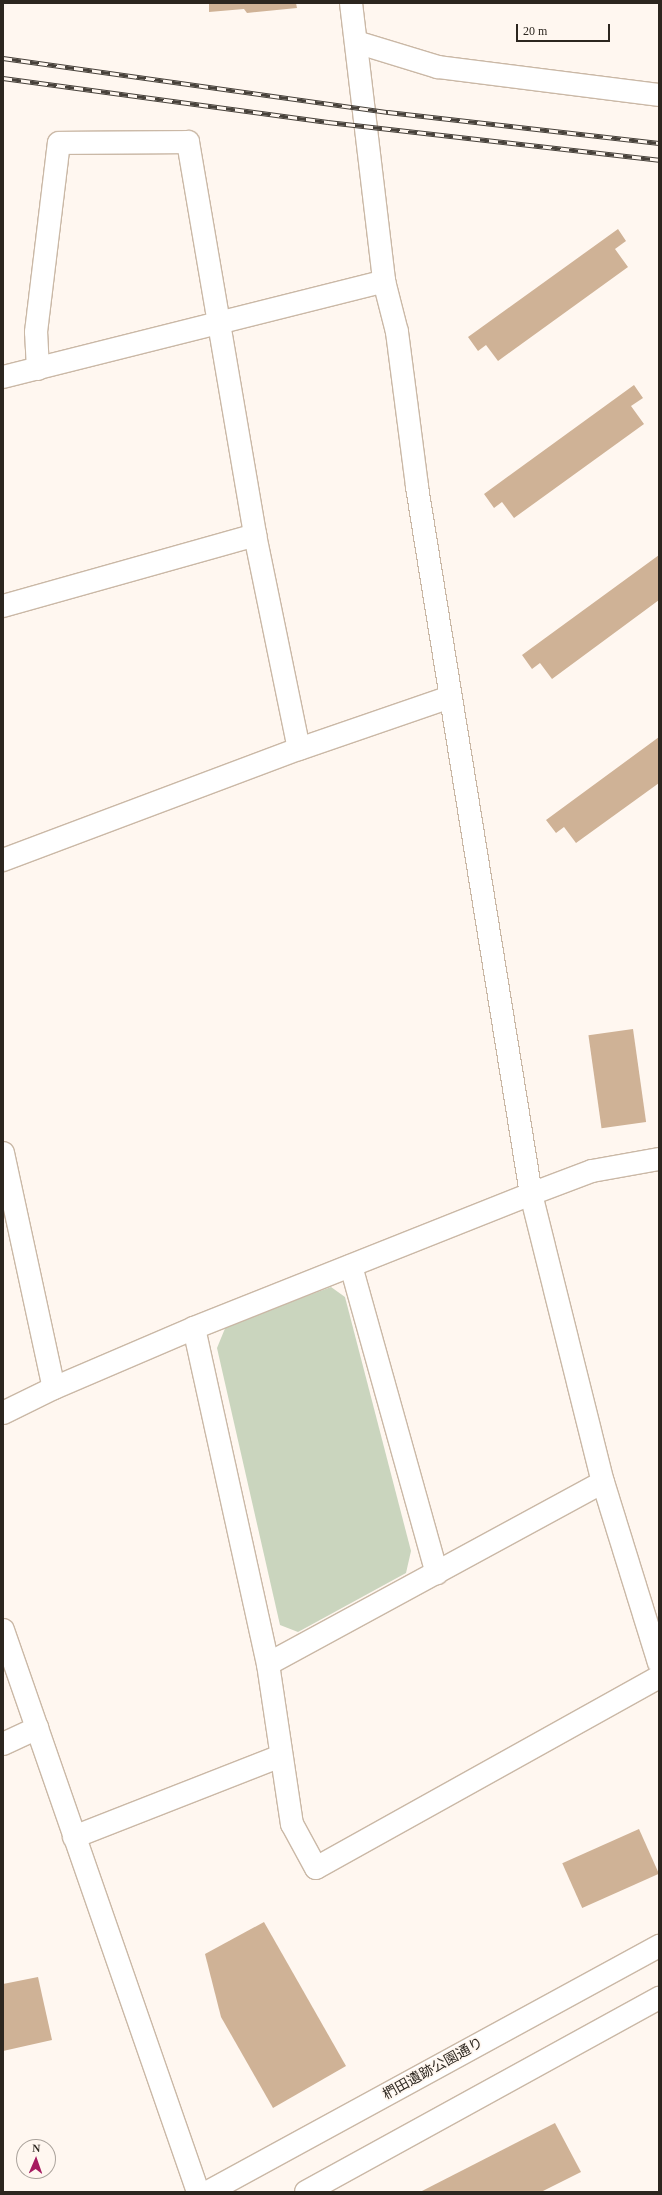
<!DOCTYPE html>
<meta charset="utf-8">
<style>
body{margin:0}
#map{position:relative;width:662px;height:2195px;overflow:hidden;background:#fff7f0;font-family:"Times New Roman","Noto Sans JP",serif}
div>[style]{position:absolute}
.green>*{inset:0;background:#cad5be}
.building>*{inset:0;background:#cfb296;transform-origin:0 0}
.roads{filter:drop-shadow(1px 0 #cab8a6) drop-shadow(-1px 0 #cab8a6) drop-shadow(0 1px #cab8a6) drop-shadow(0 -1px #cab8a6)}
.minor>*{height:22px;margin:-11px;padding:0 11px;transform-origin:11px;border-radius:11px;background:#fff}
.tertiary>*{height:22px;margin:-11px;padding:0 11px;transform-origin:11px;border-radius:11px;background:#fff}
.rail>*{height:4.5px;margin-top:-2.25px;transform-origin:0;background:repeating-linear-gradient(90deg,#fff7f0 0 9px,#47413a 0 18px);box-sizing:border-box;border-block:1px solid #47413a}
span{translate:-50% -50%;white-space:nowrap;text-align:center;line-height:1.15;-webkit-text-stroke:3.5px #fff7f0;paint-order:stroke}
.street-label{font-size:14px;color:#2c261f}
.frame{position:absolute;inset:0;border:4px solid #2c261f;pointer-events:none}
.north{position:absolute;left:16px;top:2139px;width:40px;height:40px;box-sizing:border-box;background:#fff7f0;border:1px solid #aba39c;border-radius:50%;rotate:2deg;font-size:11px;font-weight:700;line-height:16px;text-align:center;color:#2c261f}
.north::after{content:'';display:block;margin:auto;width:14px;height:18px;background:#a61b60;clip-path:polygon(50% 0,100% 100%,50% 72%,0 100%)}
.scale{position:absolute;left:516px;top:24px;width:94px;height:18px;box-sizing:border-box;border:2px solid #2c261f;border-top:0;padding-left:5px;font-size:12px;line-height:14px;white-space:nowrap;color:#2c261f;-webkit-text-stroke:3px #fff7f0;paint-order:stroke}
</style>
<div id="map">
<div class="green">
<i style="clip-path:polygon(331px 1287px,345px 1297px,411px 1551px,406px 1573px,298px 1632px,280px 1625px,217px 1348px,226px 1326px)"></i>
</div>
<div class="building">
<i style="clip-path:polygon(209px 3px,296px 3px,297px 8px,247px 13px,244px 9px,209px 12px)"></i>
<i style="clip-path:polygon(618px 229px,626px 241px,615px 249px,628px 267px,498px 361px,486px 345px,478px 351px,468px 337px)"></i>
<i style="clip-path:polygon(634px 385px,643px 398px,631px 406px,644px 424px,514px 518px,502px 502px,494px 508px,484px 494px)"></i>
<i style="clip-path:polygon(659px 555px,659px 600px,552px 679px,540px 663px,532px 669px,522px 655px)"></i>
<i style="clip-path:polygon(659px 737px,659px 783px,576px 843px,564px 827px,556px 833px,546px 820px)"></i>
<i style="left:633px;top:1029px;width:94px;height:45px;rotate:82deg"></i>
<i style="left:639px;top:1829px;width:49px;height:84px;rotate:66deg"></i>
<i style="clip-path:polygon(264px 1922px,346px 2066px,273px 2108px,221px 2017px,205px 1954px)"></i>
<i style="clip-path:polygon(38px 1977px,52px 2040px,3px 2051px,3px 1984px)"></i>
<i style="clip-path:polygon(555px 2123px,581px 2172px,541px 2192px,420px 2192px)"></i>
</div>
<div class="roads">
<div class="minor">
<i style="left:351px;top:3px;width:280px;rotate:83.2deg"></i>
<i style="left:384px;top:281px;width:53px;rotate:75.7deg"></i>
<i style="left:397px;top:332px;width:156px;rotate:82.6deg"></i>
<i style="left:417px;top:487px;width:716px;rotate:80.84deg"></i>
<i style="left:531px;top:1194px;width:297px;rotate:76deg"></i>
<i style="left:603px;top:1482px;width:189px;rotate:72.8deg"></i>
<i style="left:356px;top:42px;width:86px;rotate:17deg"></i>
<i style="left:438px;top:67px;width:223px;rotate:7.2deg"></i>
<i style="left:38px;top:369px;width:37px;rotate:-93deg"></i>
<i style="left:36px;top:332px;width:190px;rotate:-83.1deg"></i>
<i style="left:59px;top:143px;width:129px;rotate:-0.4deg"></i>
<i style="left:188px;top:142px;width:399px;rotate:80.3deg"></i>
<i style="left:255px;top:535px;width:218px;rotate:78.4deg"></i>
<i style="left:3px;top:377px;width:393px;rotate:-14.1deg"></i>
<i style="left:3px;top:606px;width:262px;rotate:-15.7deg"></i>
<i style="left:3px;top:860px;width:316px;rotate:-20.6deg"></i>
<i style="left:299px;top:749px;width:160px;rotate:-19deg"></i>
<i style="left:3px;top:1153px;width:240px;rotate:77.8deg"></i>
<i style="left:351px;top:1266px;width:319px;rotate:74.4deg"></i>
<i style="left:194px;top:1328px;width:344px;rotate:77.6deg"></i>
<i style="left:268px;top:1664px;width:162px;rotate:81.5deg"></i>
<i style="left:292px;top:1824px;width:50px;rotate:61.4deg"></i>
<i style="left:316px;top:1868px;width:393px;rotate:-29.1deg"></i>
<i style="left:3px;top:1413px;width:57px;rotate:-26.1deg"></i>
<i style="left:54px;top:1388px;width:152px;rotate:-23.2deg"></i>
<i style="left:194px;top:1328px;width:363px;rotate:-21.7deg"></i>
<i style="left:531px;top:1194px;width:65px;rotate:-20.7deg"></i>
<i style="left:592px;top:1171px;width:68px;rotate:-10.2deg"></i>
<i style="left:3px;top:1630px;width:595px;rotate:70.86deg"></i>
<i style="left:268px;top:1664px;width:381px;rotate:-28.5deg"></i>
<i style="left:3px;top:1744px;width:38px;rotate:-25deg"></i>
<i style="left:74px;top:1837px;width:222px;rotate:-21.4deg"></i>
</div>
<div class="tertiary">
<i style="left:208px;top:2192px;width:514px;rotate:-28.61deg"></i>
<i style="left:306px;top:2192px;width:403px;rotate:-28.8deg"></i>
</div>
</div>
<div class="rail">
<i style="left:3px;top:58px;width:389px;rotate:8deg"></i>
<i style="left:388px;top:112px;width:273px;rotate:6.5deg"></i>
<i style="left:3px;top:78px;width:328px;rotate:7.7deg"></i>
<i style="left:328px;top:122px;width:333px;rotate:6.5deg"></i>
</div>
<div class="street-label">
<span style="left:433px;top:2069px;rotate:-29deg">椚田遺跡公園通り</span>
</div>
<div class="frame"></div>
<div class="north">N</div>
<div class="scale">20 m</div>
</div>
